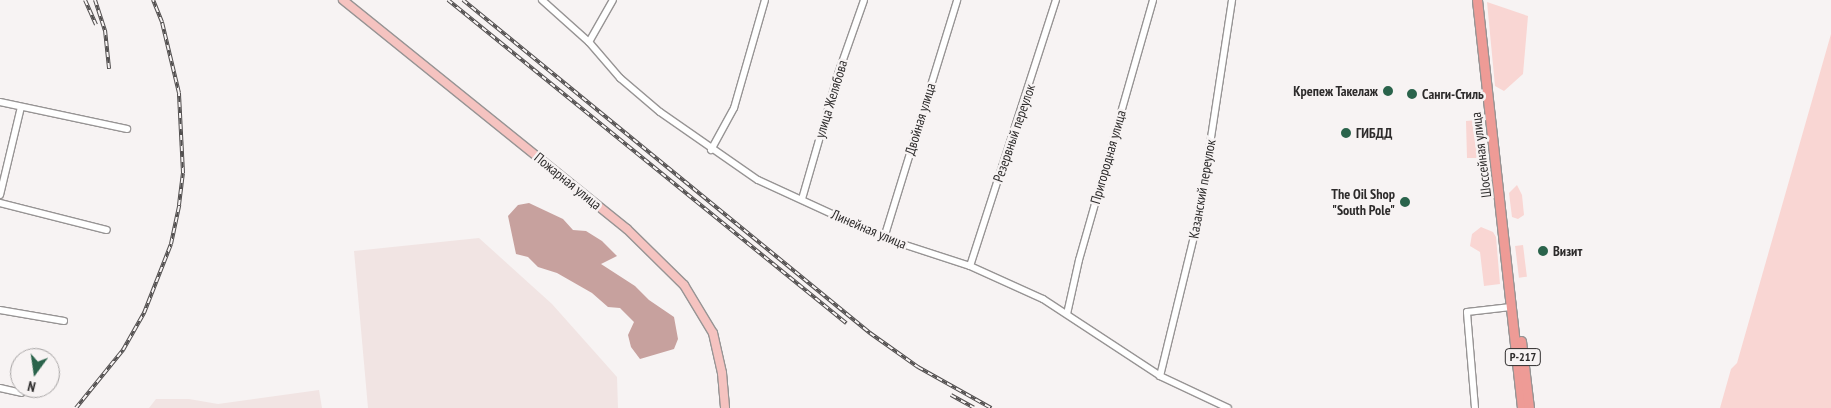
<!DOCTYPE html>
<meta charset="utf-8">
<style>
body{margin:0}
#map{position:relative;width:1831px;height:408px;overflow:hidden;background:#f7f3f3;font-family:"PT Sans Narrow",sans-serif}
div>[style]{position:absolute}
.built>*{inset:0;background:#f1e4e3}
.green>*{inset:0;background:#f9d6d3;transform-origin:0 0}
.water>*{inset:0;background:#c7a19e}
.roads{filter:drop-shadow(1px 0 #979494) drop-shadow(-1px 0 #979494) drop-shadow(0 1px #979494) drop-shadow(0 -1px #979494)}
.minor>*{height:6px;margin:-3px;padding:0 3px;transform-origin:3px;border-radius:3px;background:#fff}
.major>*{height:8px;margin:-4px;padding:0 4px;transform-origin:4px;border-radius:4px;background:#f5c3c0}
.highway>*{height:9px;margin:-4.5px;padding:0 4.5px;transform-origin:4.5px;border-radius:4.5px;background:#ee9b96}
.rail>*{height:4px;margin-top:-2px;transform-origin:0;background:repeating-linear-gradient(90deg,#f7f3f3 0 5.5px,#514e4e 0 11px);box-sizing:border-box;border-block:1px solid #514e4e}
.dots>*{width:14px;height:14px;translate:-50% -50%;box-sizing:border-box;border:2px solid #f7f3f3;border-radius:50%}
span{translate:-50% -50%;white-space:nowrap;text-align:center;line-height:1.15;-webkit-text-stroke:5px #f7f3f3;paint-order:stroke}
.shield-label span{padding:1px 4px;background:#f7f3f3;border:1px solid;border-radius:4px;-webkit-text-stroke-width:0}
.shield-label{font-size:12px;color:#2d2b2b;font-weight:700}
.poi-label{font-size:14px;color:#2d2b2b;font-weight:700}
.right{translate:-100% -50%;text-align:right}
.left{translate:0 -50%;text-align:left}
.street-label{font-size:14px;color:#2d2b2b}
.north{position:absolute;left:10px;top:348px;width:50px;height:50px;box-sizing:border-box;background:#f7f3f3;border:1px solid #a6a3a3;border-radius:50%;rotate:194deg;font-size:14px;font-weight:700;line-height:20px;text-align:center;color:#2d2b2b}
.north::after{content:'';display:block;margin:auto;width:18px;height:22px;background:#2a634b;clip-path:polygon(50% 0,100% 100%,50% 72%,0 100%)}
</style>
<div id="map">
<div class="built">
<i style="clip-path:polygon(479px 238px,552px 304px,617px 377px,618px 408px,368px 408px,354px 251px)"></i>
<i style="clip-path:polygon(319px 390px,322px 408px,149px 408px,156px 399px,189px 399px,218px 404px)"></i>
</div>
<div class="green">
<i style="clip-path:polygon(1487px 2px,1528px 16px,1523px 74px,1504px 91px,1495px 86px)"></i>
<i style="clip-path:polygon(1831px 34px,1831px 408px,1720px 408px,1731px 369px,1737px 363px)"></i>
<i style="clip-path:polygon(1477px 120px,1483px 126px,1486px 149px,1476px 158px,1467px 158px,1466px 121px)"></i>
<i style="clip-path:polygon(1517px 185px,1522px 195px,1524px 215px,1518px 219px,1512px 217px,1509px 193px)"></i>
<i style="clip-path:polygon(1481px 227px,1493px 232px,1496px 237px,1500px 284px,1484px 286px,1480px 252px,1470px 246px,1472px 234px)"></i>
<i style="left:1523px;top:245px;width:32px;height:8px;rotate:83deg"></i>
</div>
<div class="water">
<i style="clip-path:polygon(529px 203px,563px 219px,573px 230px,586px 231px,602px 241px,617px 256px,601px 264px,635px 286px,649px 300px,674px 317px,678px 339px,674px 349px,640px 359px,631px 347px,628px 335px,634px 322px,620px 308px,608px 307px,592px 293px,557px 273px,538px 267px,528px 257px,516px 254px,508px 216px,518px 205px)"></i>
</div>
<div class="roads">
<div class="minor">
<i style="left:542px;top:0;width:63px;rotate:41.8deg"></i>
<i style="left:589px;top:42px;width:48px;rotate:49.3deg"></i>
<i style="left:620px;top:78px;width:52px;rotate:40.4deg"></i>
<i style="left:660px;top:112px;width:119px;rotate:34.8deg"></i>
<i style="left:758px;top:180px;width:139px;rotate:24.7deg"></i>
<i style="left:884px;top:238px;width:90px;rotate:18deg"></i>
<i style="left:970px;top:266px;width:80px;rotate:24.3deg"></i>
<i style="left:1043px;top:299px;width:140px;rotate:33.3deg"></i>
<i style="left:1160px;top:376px;width:75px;rotate:25.2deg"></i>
<i style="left:589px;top:42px;width:48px;rotate:-60.3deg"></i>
<i style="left:0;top:102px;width:130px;rotate:12deg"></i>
<i style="left:711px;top:150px;width:48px;rotate:-61.3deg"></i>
<i style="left:734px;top:108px;width:112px;rotate:-74deg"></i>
<i style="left:0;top:195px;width:90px;rotate:-76.6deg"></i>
<i style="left:802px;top:199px;width:130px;rotate:-73.9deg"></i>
<i style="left:838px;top:74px;width:78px;rotate:-70.6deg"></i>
<i style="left:0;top:203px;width:110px;rotate:14.2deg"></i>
<i style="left:884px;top:238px;width:249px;rotate:-72.9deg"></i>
<i style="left:970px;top:266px;width:280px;rotate:-72.1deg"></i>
<i style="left:0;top:310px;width:65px;rotate:9.8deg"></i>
<i style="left:1067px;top:314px;width:55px;rotate:-77.5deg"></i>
<i style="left:1079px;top:260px;width:270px;rotate:-74.1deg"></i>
<i style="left:1160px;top:376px;width:165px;rotate:-76.3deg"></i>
<i style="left:1199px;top:216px;width:219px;rotate:-81.3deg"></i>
<i style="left:0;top:388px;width:22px;rotate:13deg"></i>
<i style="left:1475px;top:408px;width:96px;rotate:-94.8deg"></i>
<i style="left:1467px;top:312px;width:44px;rotate:-6.5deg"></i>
</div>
<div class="major">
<i style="left:343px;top:0;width:365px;rotate:38.9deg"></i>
<i style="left:627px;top:229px;width:80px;rotate:44.5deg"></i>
<i style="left:684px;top:285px;width:56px;rotate:58.9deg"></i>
<i style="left:713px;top:333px;width:41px;rotate:77.3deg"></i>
<i style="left:722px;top:373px;width:35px;rotate:85deg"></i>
</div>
<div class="highway">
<i style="left:1477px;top:0;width:410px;rotate:83.7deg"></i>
<i style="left:1521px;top:341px;width:67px;rotate:83.2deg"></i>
</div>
</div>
<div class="rail">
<i style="left:85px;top:0;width:27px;rotate:66deg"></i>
<i style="left:95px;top:0;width:32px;rotate:72deg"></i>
<i style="left:105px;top:30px;width:39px;rotate:84deg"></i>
<i style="left:448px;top:0;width:513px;rotate:39.06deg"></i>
<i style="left:463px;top:0;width:526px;rotate:39.29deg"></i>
<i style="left:870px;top:333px;width:59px;rotate:35.3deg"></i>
<i style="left:918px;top:367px;width:84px;rotate:29.3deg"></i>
<i style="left:951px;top:395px;width:26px;rotate:29deg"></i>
<i style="left:76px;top:408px;width:75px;rotate:-51deg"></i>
<i style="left:123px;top:350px;width:43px;rotate:-60.4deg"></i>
<i style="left:144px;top:313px;width:74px;rotate:-68.6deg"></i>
<i style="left:171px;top:244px;width:40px;rotate:-78deg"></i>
<i style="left:179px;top:205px;width:32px;rotate:-83deg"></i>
<i style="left:183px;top:173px;width:80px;rotate:-92.9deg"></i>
<i style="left:179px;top:93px;width:73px;rotate:-103.5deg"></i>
<i style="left:162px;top:22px;width:24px;rotate:-112deg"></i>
</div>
<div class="dots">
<i style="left:1388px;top:91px;background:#2a634b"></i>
<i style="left:1412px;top:94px;background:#2a634b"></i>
<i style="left:1346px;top:133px;background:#2a634b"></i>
<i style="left:1405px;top:202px;background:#2a634b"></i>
<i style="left:1543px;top:251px;background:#2a634b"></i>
</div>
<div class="shield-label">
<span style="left:1523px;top:357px">Р-217</span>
</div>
<div class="poi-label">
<span class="right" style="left:1378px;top:91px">Крепеж Такелаж</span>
<span class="left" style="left:1422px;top:94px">Санги-Стиль</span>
<span class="left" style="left:1356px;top:133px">ГИБДД</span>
<span class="right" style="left:1395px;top:202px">The Oil Shop<br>"South Pole"</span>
<span class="left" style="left:1553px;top:251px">Визит</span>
</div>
<div class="street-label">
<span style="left:831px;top:99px;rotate:-73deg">улица Желябова</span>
<span style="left:920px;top:119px;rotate:-73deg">Двойная улица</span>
<span style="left:1014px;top:133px;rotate:-71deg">Резервный переулок</span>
<span style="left:1481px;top:155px;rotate:-97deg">Шоссейная улица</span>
<span style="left:1108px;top:157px;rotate:-74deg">Пригородная улица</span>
<span style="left:568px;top:181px;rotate:39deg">Пожарная улица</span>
<span style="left:1202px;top:189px;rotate:-80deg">Казанский переулок</span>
<span style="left:869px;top:229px;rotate:23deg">Линейная улица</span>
</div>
<div class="north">N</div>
</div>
